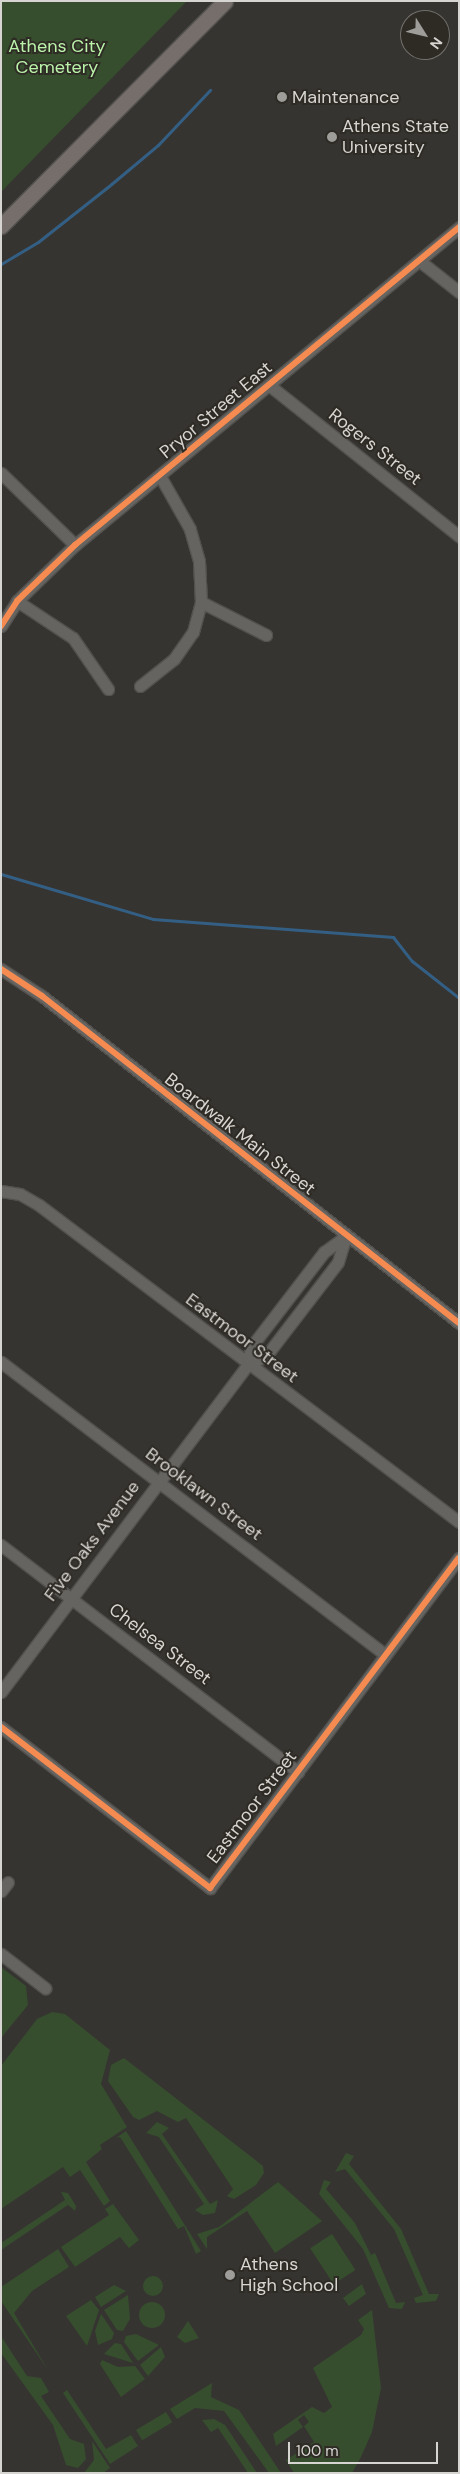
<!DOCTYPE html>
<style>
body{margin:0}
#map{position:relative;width:460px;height:2474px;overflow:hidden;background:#363431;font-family:"DM Sans",sans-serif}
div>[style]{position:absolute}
.green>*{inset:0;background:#364e2e;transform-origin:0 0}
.round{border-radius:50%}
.stream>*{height:3px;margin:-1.5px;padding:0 1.5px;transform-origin:1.5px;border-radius:1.5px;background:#345f84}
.roads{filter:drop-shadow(1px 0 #52514e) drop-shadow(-1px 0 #52514e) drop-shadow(0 1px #52514e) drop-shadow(0 -1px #52514e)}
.minor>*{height:11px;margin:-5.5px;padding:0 5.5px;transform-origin:5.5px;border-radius:5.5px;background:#666461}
.major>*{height:15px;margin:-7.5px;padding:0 7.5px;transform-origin:7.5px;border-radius:7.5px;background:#756e6b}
.cycleway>*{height:6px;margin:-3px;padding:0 3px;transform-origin:3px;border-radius:3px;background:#f68b52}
.dots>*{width:14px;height:14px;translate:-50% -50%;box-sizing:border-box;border:2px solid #2e2b25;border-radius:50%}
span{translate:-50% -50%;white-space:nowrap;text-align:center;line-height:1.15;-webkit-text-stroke:4px #2e2b25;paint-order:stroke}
.park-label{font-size:18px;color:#baf3a9}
.poi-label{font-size:18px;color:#d6d5d1}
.left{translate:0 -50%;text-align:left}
.street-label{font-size:18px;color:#d6d5d1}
.frame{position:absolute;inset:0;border:2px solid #d6d5d1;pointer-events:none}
.north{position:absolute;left:400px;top:10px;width:50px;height:50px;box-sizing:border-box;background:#2e2b25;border:1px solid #716f6a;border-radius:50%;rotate:126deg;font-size:14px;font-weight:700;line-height:20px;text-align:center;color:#d6d5d1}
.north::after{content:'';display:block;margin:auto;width:18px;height:22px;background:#9e9d99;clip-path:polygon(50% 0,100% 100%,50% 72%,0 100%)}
.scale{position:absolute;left:288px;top:2442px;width:150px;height:22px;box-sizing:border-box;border:2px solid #d6d5d1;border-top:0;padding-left:6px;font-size:15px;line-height:18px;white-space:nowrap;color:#d6d5d1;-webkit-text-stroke:4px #2e2b25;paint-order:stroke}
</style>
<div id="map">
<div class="green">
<i style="clip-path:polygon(1px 1px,187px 1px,1px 192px)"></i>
<i style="clip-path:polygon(1px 1967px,26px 1986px,28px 2005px,1px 2038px)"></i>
<i style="clip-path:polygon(52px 2012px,65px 2014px,110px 2050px,101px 2084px,127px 2127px,100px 2145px,102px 2149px,86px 2162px,110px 2201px,104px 2206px,80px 2170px,70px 2177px,63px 2167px,1px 2209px,1px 2066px,37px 2019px)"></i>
<i style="clip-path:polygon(124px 2058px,263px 2166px,264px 2173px,256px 2185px,234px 2199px,227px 2196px,233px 2189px,186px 2118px,178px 2122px,157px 2111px,139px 2120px,133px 2117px,108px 2081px,111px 2065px)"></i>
<i style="clip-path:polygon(157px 2122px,169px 2128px,162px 2134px,210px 2204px,218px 2200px,215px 2213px,203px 2215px,195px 2210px,204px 2204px,159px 2137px,146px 2133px)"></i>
<i style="clip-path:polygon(126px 2131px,201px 2251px,196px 2254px,184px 2226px,178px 2229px,120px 2137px,116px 2138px)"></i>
<i style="clip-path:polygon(346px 2153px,354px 2156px,349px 2164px,401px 2229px,429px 2294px,439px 2294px,436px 2301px,416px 2303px,414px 2298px,423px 2295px,394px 2229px,345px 2169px,335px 2172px)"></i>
<i style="clip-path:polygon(324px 2180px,331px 2182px,326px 2189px,355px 2223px,371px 2255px,375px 2253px,396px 2303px,405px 2302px,402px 2309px,389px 2308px,363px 2249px,319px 2194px)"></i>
<i style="clip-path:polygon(278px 2182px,322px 2221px,275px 2253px,247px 2211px,207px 2237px,207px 2249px,197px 2234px,219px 2227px)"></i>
<i style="clip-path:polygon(61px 2192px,68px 2193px,76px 2206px,75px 2211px,68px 2205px,1px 2250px,1px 2243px,65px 2200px)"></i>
<i style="clip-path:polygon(113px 2204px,139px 2240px,129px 2248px,120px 2237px,75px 2267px,61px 2247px,109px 2215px,105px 2209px)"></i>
<i style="left:332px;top:2234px;width:43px;height:26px;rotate:57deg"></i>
<i style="clip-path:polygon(58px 2249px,69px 2267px,32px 2291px,14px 2313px,48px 2370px,1px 2301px,1px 2287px)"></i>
<i class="round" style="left:143px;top:2276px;width:20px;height:20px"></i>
<i style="clip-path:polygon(362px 2284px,366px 2294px,349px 2306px,343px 2298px)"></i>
<i style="clip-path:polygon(114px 2285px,126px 2291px,101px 2307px,95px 2297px)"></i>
<i style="clip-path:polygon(128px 2295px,130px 2319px,123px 2331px,117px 2330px,104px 2310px)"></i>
<i style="clip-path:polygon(91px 2300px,99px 2310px,87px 2346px,66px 2316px)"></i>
<i class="round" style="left:139px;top:2302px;width:26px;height:26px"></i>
<i style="clip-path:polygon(372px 2310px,381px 2388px,372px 2432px,361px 2457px,352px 2473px,294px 2473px,286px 2460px,314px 2442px,304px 2426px,309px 2422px,304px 2415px,298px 2420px,303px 2427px,276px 2446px,273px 2434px,312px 2407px,324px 2413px,332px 2407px,313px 2368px,361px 2335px,364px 2329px,358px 2320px)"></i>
<i style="clip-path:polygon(101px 2314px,114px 2333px,112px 2339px,98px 2345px,95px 2331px)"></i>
<i style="clip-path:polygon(188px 2321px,199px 2338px,185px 2343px,177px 2337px)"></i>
<i style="clip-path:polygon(136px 2334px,159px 2345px,138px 2361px,124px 2342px,126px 2336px)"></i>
<i style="clip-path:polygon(1px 2336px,27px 2376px,41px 2378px,49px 2392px,41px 2396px,70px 2439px,84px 2444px,86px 2459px,78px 2468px,66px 2465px,53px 2425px,1px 2353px)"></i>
<i style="clip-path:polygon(115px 2343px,121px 2344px,133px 2363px,104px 2354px)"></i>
<i style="clip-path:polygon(161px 2347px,165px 2357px,148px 2376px,140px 2365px)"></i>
<i style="clip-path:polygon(102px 2360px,118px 2367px,135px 2366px,145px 2379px,121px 2397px,100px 2364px)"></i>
<i style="clip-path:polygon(212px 2383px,211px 2397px,239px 2410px,281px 2473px,269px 2473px,224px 2411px,195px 2408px,177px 2419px,170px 2409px)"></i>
<i style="clip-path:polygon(67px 2390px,106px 2449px,131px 2435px,138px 2446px,110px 2464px,63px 2393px)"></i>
<i style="left:166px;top:2412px;width:12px;height:35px;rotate:59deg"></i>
<i style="clip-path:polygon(214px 2419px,225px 2425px,257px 2473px,248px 2473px,218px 2428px,211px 2432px,202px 2420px)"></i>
<i style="clip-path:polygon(92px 2441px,110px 2468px,103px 2473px,84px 2473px,94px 2460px)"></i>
</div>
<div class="stream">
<i style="left:1px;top:264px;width:43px;rotate:-30.7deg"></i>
<i style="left:38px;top:242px;width:90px;rotate:-38.3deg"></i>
<i style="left:109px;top:186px;width:64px;rotate:-39.9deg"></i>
<i style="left:158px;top:145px;width:76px;rotate:-46.6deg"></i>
<i style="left:1px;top:874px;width:159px;rotate:16.5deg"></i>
<i style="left:153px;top:919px;width:241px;rotate:4.3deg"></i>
<i style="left:393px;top:937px;width:31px;rotate:52deg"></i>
<i style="left:412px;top:961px;width:60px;rotate:38.2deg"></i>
</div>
<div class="roads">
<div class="minor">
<i style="left:421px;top:262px;width:48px;rotate:38.3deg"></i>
<i style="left:269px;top:385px;width:243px;rotate:38.5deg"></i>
<i style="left:1px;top:473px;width:103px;rotate:44.2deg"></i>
<i style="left:17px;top:601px;width:67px;rotate:33.5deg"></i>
<i style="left:73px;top:638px;width:62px;rotate:55.5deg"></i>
<i style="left:201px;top:602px;width:73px;rotate:26.9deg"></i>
<i style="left:1px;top:626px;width:30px;rotate:-57deg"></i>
<i style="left:17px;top:601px;width:81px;rotate:-44deg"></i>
<i style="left:75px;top:545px;width:499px;rotate:-39.6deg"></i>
<i style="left:140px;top:686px;width:43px;rotate:-38.5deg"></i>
<i style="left:174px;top:659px;width:33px;rotate:-55deg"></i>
<i style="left:193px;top:632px;width:31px;rotate:-75deg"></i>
<i style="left:201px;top:602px;width:41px;rotate:-92.8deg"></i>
<i style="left:199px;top:561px;width:33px;rotate:-106deg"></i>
<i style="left:190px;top:529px;width:61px;rotate:-119.5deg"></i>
<i style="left:1px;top:969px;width:49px;rotate:33.4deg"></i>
<i style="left:42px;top:996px;width:530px;rotate:38.1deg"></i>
<i style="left:1px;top:1191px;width:19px;rotate:9deg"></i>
<i style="left:20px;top:1194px;width:22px;rotate:30deg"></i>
<i style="left:39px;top:1205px;width:526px;rotate:37.04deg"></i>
<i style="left:1px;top:1362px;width:483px;rotate:37.3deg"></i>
<i style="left:248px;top:1364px;width:20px;rotate:-24deg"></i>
<i style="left:266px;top:1356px;width:118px;rotate:-52.5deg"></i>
<i style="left:338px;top:1262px;width:27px;rotate:-73deg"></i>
<i style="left:1px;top:1545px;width:374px;rotate:37.4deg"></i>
<i style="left:1px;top:1692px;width:411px;rotate:-53deg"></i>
<i style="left:248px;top:1364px;width:17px;rotate:-80deg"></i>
<i style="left:251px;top:1347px;width:120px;rotate:-52.5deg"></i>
<i style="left:324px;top:1252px;width:27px;rotate:-36deg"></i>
<i style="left:1px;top:1727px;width:264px;rotate:37.6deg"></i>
<i style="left:210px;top:1888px;width:413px;rotate:-53deg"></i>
<i style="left:1px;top:1891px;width:11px;rotate:-52deg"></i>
<i style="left:1px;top:1954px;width:56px;rotate:37.7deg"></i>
</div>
<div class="major">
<i style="left:1px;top:226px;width:317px;rotate:-45.1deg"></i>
</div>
</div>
<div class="cycleway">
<i style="left:1px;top:626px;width:30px;rotate:-57deg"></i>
<i style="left:17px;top:601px;width:81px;rotate:-44deg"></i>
<i style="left:75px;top:545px;width:499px;rotate:-39.6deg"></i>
<i style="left:1px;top:969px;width:49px;rotate:33.4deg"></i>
<i style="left:42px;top:996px;width:530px;rotate:38.1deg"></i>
<i style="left:1px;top:1727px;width:264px;rotate:37.6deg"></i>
<i style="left:210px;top:1888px;width:413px;rotate:-53deg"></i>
</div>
<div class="dots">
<i style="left:282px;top:97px;background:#9e9d99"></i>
<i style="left:332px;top:137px;background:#9e9d99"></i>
<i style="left:230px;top:2275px;background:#9e9d99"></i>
</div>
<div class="park-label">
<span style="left:57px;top:57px">Athens City<br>Cemetery</span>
</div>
<div class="poi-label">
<span class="left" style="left:292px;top:97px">Maintenance</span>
<span class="left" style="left:342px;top:137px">Athens State<br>University</span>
<span class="left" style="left:240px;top:2275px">Athens<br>High School</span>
</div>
<div class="street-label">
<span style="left:216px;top:410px;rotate:-40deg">Pryor Street East</span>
<span style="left:375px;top:447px;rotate:38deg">Rogers Street</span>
<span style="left:240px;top:1134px;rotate:38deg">Boardwalk Main Street</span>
<span style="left:242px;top:1338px;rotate:37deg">Eastmoor Street</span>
<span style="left:204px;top:1494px;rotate:37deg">Brooklawn Street</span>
<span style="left:92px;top:1541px;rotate:-53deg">Five Oaks Avenue</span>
<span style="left:160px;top:1644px;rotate:37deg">Chelsea Street</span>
<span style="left:252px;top:1807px;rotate:-53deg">Eastmoor Street</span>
</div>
<div class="frame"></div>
<div class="north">N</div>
<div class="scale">100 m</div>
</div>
